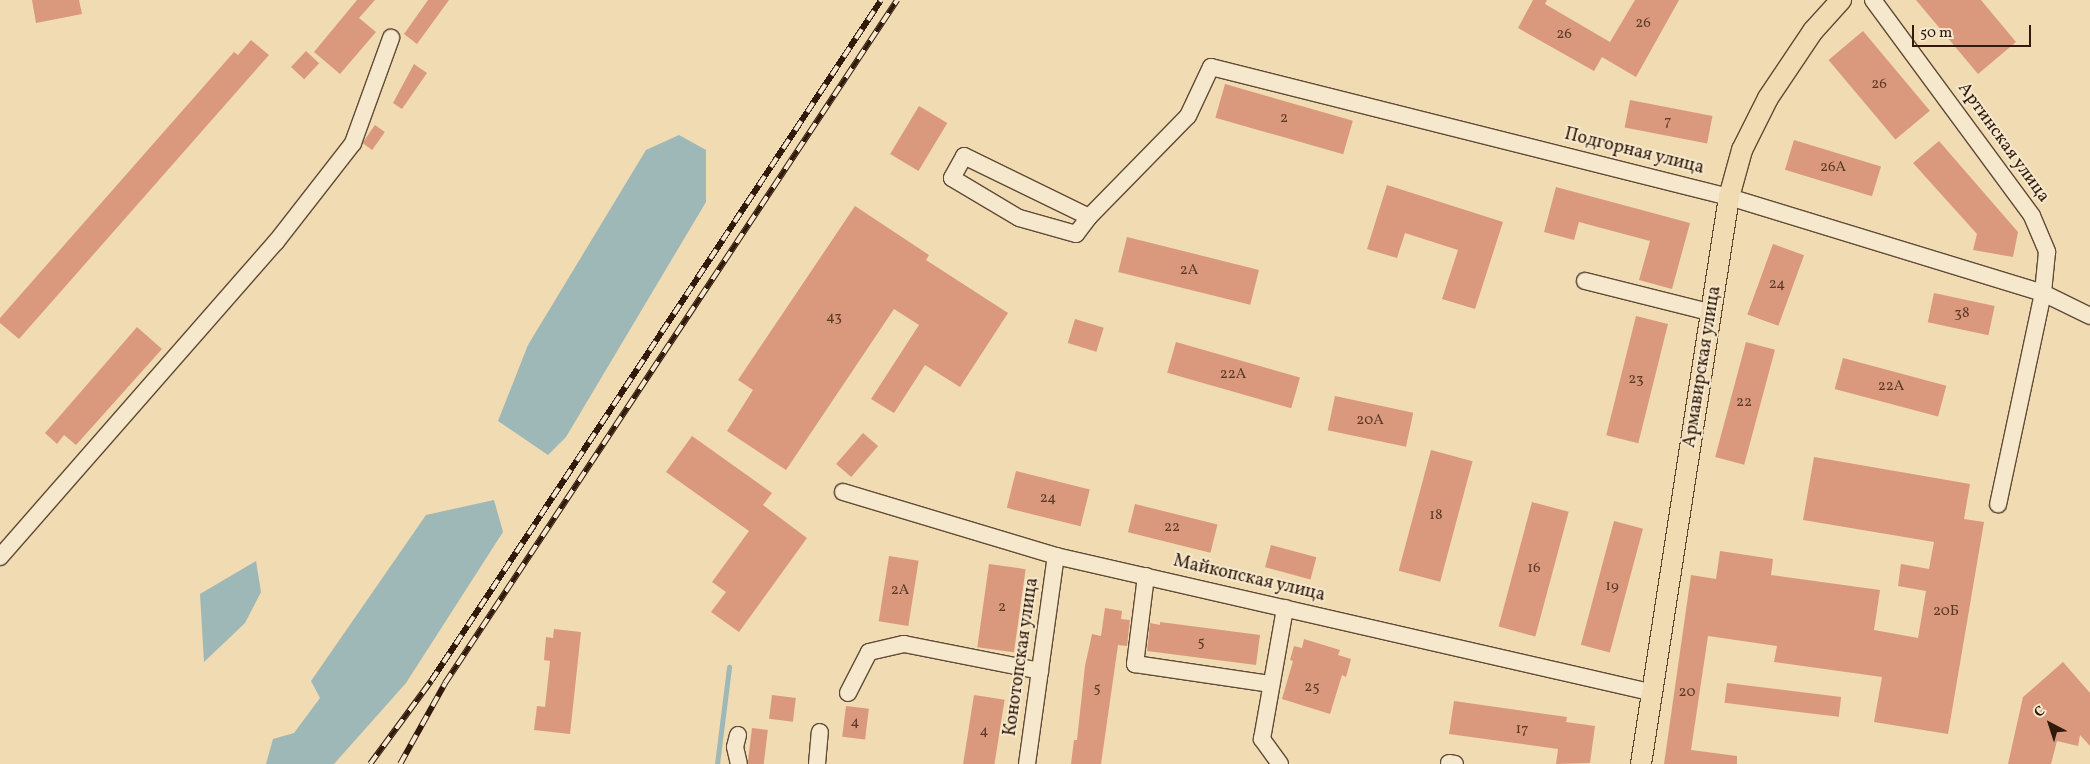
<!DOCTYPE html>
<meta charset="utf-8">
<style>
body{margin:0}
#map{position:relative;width:2090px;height:764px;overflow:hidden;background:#f0dbb2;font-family:Vollkorn,serif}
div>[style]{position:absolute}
.water>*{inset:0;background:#9eb8b7}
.stream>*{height:5px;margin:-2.5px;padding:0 2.5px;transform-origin:2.5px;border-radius:2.5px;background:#9eb8b7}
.building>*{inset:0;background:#da997c;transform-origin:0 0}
.roads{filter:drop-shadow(1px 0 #614a36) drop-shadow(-1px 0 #614a36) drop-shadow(0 1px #614a36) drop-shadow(0 -1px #614a36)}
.minor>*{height:16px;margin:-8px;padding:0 8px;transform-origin:8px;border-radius:8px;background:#f5e8cd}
.major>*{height:20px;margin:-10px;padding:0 10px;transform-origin:10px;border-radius:10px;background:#f0dbb2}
.rail>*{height:5.5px;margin-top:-2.75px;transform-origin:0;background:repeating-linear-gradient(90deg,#f5e8cd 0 11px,#31190c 0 22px);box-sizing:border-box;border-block:1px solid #31190c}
span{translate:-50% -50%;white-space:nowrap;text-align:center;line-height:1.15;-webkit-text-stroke:4px #f5e8cd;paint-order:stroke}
.number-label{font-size:15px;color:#5b3928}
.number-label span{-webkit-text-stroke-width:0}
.street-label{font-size:18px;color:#31190c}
.north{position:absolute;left:2025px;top:699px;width:50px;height:50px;-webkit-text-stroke:4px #f5e8cd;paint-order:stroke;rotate:320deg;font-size:14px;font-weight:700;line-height:20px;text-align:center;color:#31190c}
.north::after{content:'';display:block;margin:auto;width:18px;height:22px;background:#31190c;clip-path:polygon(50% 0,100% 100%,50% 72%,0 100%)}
.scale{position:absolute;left:1912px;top:25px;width:119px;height:22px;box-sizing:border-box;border:2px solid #31190c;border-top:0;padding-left:6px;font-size:15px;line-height:18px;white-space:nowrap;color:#31190c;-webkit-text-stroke:4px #f5e8cd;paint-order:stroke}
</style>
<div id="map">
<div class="water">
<i style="clip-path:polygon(679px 135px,706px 150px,706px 202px,566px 437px,548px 455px,498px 421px,528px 345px,646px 150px)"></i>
<i style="clip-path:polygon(494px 500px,503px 532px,406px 683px,334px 764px,266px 764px,273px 739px,294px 733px,320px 698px,311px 681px,426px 515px)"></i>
<i style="clip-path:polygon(256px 561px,261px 592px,245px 623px,204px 662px,200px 594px)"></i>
</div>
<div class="stream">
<i style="left:717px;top:764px;width:98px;rotate:-82.9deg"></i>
</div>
<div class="building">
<i style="clip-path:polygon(32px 0,79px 0,82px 14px,36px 23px)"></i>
<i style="clip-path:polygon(357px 0,375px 0,359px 18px,376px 32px,340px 74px,314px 52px)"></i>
<i style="clip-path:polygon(428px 0,449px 0,417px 44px,404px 34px)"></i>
<i style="clip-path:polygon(1533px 0,1547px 0,1545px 4px,1610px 42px,1635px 0,1679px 0,1636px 77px,1602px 57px,1594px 71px,1518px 28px)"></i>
<i style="clip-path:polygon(1916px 0,1981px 0,2016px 42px,1978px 74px)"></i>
<i style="left:1863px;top:31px;width:104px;height:45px;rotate:50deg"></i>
<i style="clip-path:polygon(251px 40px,269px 55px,19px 339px,0 323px,0 318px,234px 52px,238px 55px)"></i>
<i style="left:306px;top:51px;width:18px;height:22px;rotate:43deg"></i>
<i style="clip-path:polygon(414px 64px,427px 73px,402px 109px,393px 103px)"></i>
<i style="left:1225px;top:84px;width:133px;height:35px;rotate:16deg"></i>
<i style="left:1630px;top:100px;width:84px;height:28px;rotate:11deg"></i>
<i style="left:919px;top:106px;width:33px;height:56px;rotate:31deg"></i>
<i style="left:375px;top:125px;width:12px;height:22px;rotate:35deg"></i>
<i style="left:1794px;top:140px;width:91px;height:31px;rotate:17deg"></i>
<i style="clip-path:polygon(1939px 141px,2018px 232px,2013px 257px,1973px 250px,1977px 234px,1913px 163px)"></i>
<i style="clip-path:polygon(1387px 185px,1503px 222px,1475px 309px,1442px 299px,1458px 250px,1405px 233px,1397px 258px,1367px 249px)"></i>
<i style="clip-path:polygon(1556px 187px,1690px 223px,1672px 289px,1639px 280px,1650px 241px,1579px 222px,1574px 240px,1544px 232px)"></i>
<i style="clip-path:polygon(855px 206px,929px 255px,926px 260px,1008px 313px,960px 387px,925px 365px,894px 413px,871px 399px,919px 325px,894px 309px,786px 470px,727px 431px,753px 390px,738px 380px)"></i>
<i style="left:1127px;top:237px;width:136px;height:36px;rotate:14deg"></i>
<i style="left:1773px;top:244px;width:33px;height:75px;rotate:20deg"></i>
<i style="left:1934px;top:293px;width:62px;height:30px;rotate:12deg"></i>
<i style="left:1636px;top:316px;width:33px;height:123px;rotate:14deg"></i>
<i style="left:1075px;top:319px;width:30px;height:25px;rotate:17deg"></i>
<i style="clip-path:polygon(137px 327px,162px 349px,76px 445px,64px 435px,57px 444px,45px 433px)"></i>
<i style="left:1176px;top:342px;width:129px;height:32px;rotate:16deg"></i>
<i style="left:1746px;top:342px;width:30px;height:119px;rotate:15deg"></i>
<i style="left:1843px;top:358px;width:107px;height:32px;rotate:15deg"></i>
<i style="left:1335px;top:396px;width:80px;height:35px;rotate:12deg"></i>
<i style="left:863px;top:433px;width:20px;height:41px;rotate:41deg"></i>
<i style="clip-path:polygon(692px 436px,772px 493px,763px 505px,807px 538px,739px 632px,711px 612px,726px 592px,712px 582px,749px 531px,666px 472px)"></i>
<i style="left:1431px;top:450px;width:43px;height:125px;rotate:15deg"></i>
<i style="clip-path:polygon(1814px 457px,1970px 484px,1964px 519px,1984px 522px,1948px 734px,1874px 722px,1882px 677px,1774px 662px,1777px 646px,1708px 636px,1691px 750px,1737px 756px,1737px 764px,1664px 764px,1691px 575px,1716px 579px,1720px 551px,1773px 559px,1771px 575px,1880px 590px,1874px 630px,1918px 638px,1926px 591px,1898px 586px,1901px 564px,1929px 569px,1934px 542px,1803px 520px)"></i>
<i style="left:1016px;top:471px;width:76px;height:38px;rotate:14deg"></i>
<i style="left:1532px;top:502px;width:38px;height:129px;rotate:15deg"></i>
<i style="left:1135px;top:504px;width:85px;height:29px;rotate:14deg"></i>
<i style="left:1614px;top:521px;width:30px;height:128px;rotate:15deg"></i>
<i style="left:1271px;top:545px;width:47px;height:23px;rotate:15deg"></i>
<i style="left:889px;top:556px;width:30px;height:66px;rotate:9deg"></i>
<i style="left:989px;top:564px;width:37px;height:84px;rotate:8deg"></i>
<i style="clip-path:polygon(1105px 608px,1122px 611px,1121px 619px,1130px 620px,1127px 646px,1118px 645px,1101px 764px,1071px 764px,1074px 740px,1077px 740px,1085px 666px,1092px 634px,1101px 636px)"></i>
<i style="clip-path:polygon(1160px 622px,1260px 635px,1256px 665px,1147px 651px,1150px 623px,1160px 625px)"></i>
<i style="clip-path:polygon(554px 629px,581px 632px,570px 734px,534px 730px,537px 706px,545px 707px,550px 661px,544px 660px,546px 637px,553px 638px)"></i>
<i style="clip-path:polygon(1304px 639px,1340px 650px,1338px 655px,1351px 659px,1346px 677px,1342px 675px,1330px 714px,1282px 699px,1293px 661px,1290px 660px,1294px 646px,1302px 648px)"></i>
<i style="clip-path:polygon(2063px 662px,2090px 693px,2090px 746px,2080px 735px,2078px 746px,2057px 741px,2051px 764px,2008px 764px,2023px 697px)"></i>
<i style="left:1727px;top:683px;width:115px;height:20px;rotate:7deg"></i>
<i style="left:772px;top:695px;width:24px;height:24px;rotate:7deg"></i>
<i style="left:974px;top:695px;width:31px;height:70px;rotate:9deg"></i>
<i style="clip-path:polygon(1454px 701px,1567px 717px,1566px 722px,1595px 726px,1590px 763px,1556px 764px,1558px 749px,1449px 734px)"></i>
<i style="left:846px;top:706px;width:23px;height:31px;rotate:7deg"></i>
<i style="left:752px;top:728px;width:16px;height:36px;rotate:7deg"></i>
</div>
<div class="roads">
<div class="minor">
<i style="left:1873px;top:0;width:268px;rotate:53.6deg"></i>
<i style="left:2032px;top:216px;width:39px;rotate:67deg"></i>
<i style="left:2047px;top:252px;width:41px;rotate:95.6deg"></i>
<i style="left:2043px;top:293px;width:216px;rotate:102deg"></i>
<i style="left:1089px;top:217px;width:21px;rotate:127deg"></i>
<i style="left:1076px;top:234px;width:59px;rotate:-164.3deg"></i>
<i style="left:1019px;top:218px;width:78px;rotate:-149.2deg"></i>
<i style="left:952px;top:178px;width:25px;rotate:-61deg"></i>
<i style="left:964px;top:156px;width:139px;rotate:26deg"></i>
<i style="left:1089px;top:217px;width:141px;rotate:-45.6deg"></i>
<i style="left:1188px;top:116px;width:54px;rotate:-64.9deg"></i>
<i style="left:1211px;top:67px;width:534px;rotate:14.09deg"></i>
<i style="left:1729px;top:197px;width:328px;rotate:17deg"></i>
<i style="left:2043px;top:293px;width:52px;rotate:26.1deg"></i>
<i style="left:1585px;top:281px;width:131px;rotate:14.1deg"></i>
<i style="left:843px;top:492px;width:222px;rotate:16.7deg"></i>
<i style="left:1056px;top:556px;width:609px;rotate:12.9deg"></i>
<i style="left:0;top:557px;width:419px;rotate:-48.8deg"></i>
<i style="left:276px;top:242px;width:125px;rotate:-52.1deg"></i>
<i style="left:353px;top:143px;width:112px;rotate:-70.1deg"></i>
<i style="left:1146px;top:576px;width:89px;rotate:97.1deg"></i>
<i style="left:1135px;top:664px;width:136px;rotate:8.4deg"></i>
<i style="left:848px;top:693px;width:46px;rotate:-62.9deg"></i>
<i style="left:869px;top:652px;width:36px;rotate:-13deg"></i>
<i style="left:904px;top:644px;width:139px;rotate:11.2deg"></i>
<i style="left:738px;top:735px;width:12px;rotate:104deg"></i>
<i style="left:735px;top:747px;width:17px;rotate:77deg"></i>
<i style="left:1449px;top:763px;width:6px;rotate:9deg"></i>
<i style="left:817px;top:764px;width:32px;rotate:-85deg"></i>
<i style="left:1027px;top:764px;width:210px;rotate:-82.1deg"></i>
<i style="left:1280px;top:764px;width:31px;rotate:-126deg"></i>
<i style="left:1262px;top:739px;width:133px;rotate:-80deg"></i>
</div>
<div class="major">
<i style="left:1641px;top:764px;width:574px;rotate:-81.18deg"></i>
<i style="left:1729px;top:197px;width:49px;rotate:-74.5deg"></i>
<i style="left:1742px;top:150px;width:58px;rotate:-63.4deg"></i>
<i style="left:1768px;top:98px;width:81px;rotate:-56.1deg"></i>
<i style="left:1813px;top:31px;width:42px;rotate:-47.9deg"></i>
</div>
</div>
<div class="rail">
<i style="left:370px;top:764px;width:103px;rotate:-53.7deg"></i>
<i style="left:431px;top:681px;width:816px;rotate:-56.54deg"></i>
<i style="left:400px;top:764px;width:93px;rotate:-60.9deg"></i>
<i style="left:445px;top:683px;width:819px;rotate:-56.5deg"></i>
</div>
<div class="number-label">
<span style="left:1643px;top:24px">26</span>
<span style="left:1564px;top:35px">26</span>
<span style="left:1879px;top:85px">26</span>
<span style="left:1284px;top:119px">2</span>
<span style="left:1668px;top:122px">7</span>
<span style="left:1833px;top:168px">26А</span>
<span style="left:1189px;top:271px">2А</span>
<span style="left:1777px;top:285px">24</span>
<span style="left:1962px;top:314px">38</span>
<span style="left:834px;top:318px">43</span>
<span style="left:1233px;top:375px">22А</span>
<span style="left:1636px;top:380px">23</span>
<span style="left:1891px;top:387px">22А</span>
<span style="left:1744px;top:403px">22</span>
<span style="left:1370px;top:421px">20А</span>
<span style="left:1048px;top:499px">24</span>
<span style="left:1436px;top:516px">18</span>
<span style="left:1172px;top:528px">22</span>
<span style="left:1534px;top:569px">16</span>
<span style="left:1612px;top:587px">19</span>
<span style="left:900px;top:591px">2А</span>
<span style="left:1002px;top:608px">2</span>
<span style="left:1946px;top:612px">20Б</span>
<span style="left:1201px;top:643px">5</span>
<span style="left:1312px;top:688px">25</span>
<span style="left:1097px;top:689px">5</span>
<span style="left:1687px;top:693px">20</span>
<span style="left:855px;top:723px">4</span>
<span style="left:1522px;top:730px">17</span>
<span style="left:984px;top:732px">4</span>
</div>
<div class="street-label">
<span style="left:2003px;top:143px;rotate:54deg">Артинская улица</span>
<span style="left:1634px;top:152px;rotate:14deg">Подгорная улица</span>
<span style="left:1703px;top:367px;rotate:-81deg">Армавирская улица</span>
<span style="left:1249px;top:579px;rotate:13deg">Майкопская улица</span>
<span style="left:1022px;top:657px;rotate:-82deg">Конотопская улица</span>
</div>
<div class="north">С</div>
<div class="scale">50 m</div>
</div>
